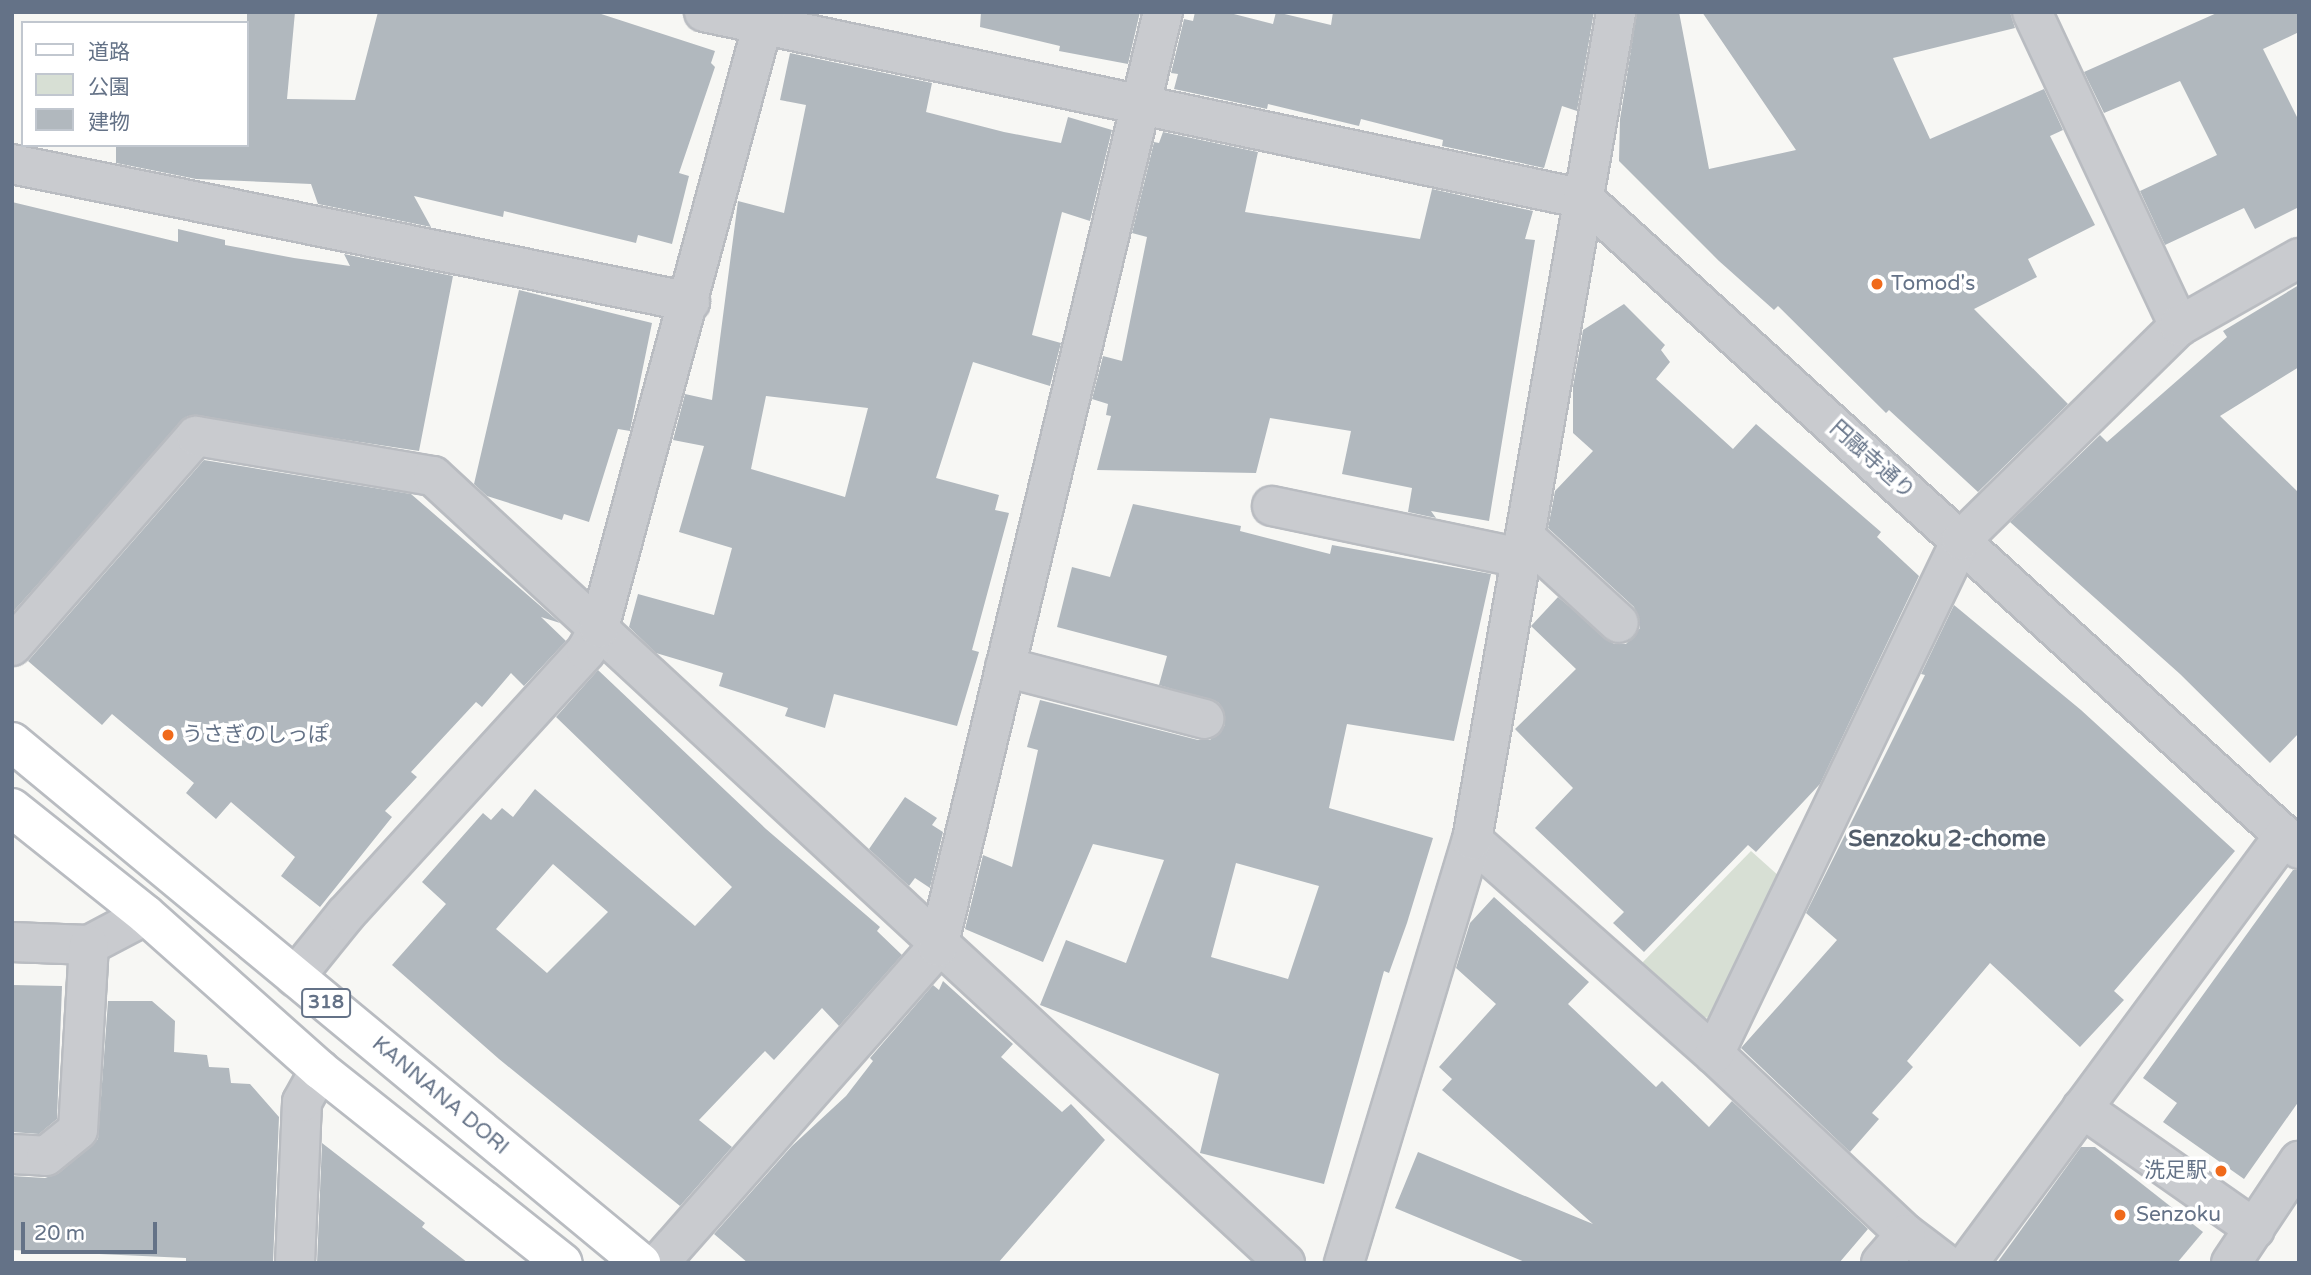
<!DOCTYPE html>
<meta charset="utf-8">
<style>
body{margin:0}
#map{position:relative;width:2311px;height:1275px;overflow:hidden;background:#f7f7f4;font-family:"Varela Round","Noto Sans JP",sans-serif}
div>[style]{position:absolute}
.green>*{inset:0;background:#d7dfd4}
.building>*{inset:0;background:#b1b8be}
.roads{filter:drop-shadow(2px 0 #b9bcc1) drop-shadow(-2px 0 #b9bcc1) drop-shadow(0 2px #b9bcc1) drop-shadow(0 -2px #b9bcc1)}
.minor>*{height:38px;margin:-19px;padding:0 19px;transform-origin:19px;border-radius:19px;background:#c9cbcf}
.major>*{height:38px;margin:-19px;padding:0 19px;transform-origin:19px;border-radius:19px;background:#fff}
.dots>*{width:19px;height:19px;translate:-50% -50%;box-sizing:border-box;border:4px solid #fff;border-radius:50%}
span{translate:-50% -50%;white-space:nowrap;text-align:center;line-height:1.15;-webkit-text-stroke:7px #fff;paint-order:stroke}
.shield-label span{padding:2px 5px;background:#fff;border:2px solid;border-radius:5px;-webkit-text-stroke-width:0}
.shield-label{font-size:19px;color:#647287;font-weight:700}
.poi-label{font-size:21px;color:#647287}
.left{translate:0 -50%;text-align:left}
.right{translate:-100% -50%;text-align:right}
.street-label{font-size:21px;color:#647287}
.neighbourhood-label{font-size:23px;color:#525d6b;font-weight:700}
.frame{position:absolute;inset:0;border:14px solid #647287;pointer-events:none}
.legend{position:absolute;left:21px;top:21px;width:228px;height:126px;box-sizing:border-box;background:#fff;border:2px solid #c1c7cf;margin:0;padding:9px 12px;list-style:none;font-size:21px;color:#647287}
.legend li{display:flex;align-items:center;gap:14px;height:35px}
.legend b{width:35px;border:2px solid #c1c7cf}
.scale{position:absolute;left:21px;top:1222px;width:136px;height:32px;box-sizing:border-box;border:4px solid #647287;border-top:0;padding-left:9px;font-size:21px;line-height:24px;white-space:nowrap;color:#647287;-webkit-text-stroke:5px #fff;paint-order:stroke}
</style>
<div id="map">
<div class="green">
<i style="clip-path:polygon(1751px 851px,1780px 877px,1715px 1018px,1695px 1017px,1640px 965px)"></i>
</div>
<div class="building">
<i style="clip-path:polygon(247px 12px,295px 12px,287px 99px,355px 100px,378px 12px,595px 12px,715px 51px,711px 63px,715px 67px,679px 173px,689px 176px,672px 244px,638px 235px,636px 243px,504px 211px,503px 217px,414px 196px,431px 227px,318px 204px,311px 184px,196px 179px,116px 163px,116px 145px,247px 145px)"></i>
<i style="clip-path:polygon(981px 12px,1140px 12px,1128px 64px,1059px 51px,1060px 46px,980px 27px)"></i>
<i style="clip-path:polygon(1195px 12px,1226px 12px,1273px 24px,1276px 12px,1331px 25px,1333px 12px,1594px 12px,1577px 111px,1562px 106px,1544px 168px,1442px 146px,1443px 140px,1361px 119px,1359px 126px,1268px 104px,1267px 109px,1174px 89px,1178px 74px,1171px 73px,1184px 19px,1193px 21px)"></i>
<i style="clip-path:polygon(1637px 12px,1679px 12px,1709px 169px,1796px 150px,1702px 12px,2010px 12px,2015px 28px,1893px 58px,1930px 139px,2044px 89px,2063px 130px,2050px 136px,2095px 225px,2028px 259px,2037px 277px,1974px 309px,2068px 404px,1978px 492px,1889px 410px,1886px 413px,1778px 306px,1774px 310px,1719px 261px,1619px 161px,1620px 119px)"></i>
<i style="clip-path:polygon(2219px 12px,2299px 12px,2299px 32px,2263px 49px,2299px 121px,2299px 207px,2255px 229px,2244px 208px,2165px 245px,2140px 191px,2217px 155px,2180px 81px,2104px 113px,2084px 72px)"></i>
<i style="clip-path:polygon(evenodd,790px 53px,932px 83px,926px 112px,1004px 132px,1061px 143px,1068px 117px,1112px 130px,1090px 221px,1062px 212px,1032px 335px,1061px 343px,1050px 386px,973px 362px,936px 478px,999px 495px,995px 510px,1009px 513px,972px 650px,979px 652px,957px 726px,834px 694px,825px 728px,785px 716px,788px 708px,719px 686px,723px 673px,656px 653px,629px 627px,638px 594px,714px 615px,732px 548px,679px 532px,704px 446px,673px 440px,685px 394px,712px 400px,738px 201px,784px 213px,806px 105px,780px 100px,790px 53px,766px 396px,868px 408px,845px 497px,751px 469px,766px 396px)"></i>
<i style="clip-path:polygon(1163px 132px,1258px 152px,1245px 212px,1420px 239px,1432px 189px,1533px 211px,1525px 239px,1535px 240px,1489px 521px,1431px 511px,1436px 518px,1408px 512px,1412px 488px,1342px 474px,1351px 431px,1270px 418px,1256px 473px,1097px 470px,1111px 416px,1106px 415px,1108px 404px,1092px 399px,1103px 356px,1122px 361px,1147px 237px,1132px 233px,1154px 142px,1159px 143px)"></i>
<i style="clip-path:polygon(12px 202px,178px 242px,178px 229px,225px 240px,225px 245px,294px 258px,350px 266px,344px 254px,453px 276px,419px 451px,188px 416px,12px 613px)"></i>
<i style="clip-path:polygon(2299px 285px,2299px 367px,2220px 416px,2299px 493px,2299px 733px,2270px 763px,2180px 674px,2010px 522px,2100px 435px,2107px 442px,2227px 337px,2223px 331px)"></i>
<i style="clip-path:polygon(519px 290px,652px 323px,630px 431px,618px 429px,589px 522px,564px 514px,562px 520px,487px 496px,474px 484px)"></i>
<i style="clip-path:polygon(1624px 304px,1665px 345px,1661px 350px,1670px 362px,1656px 379px,1733px 449px,1756px 424px,1881px 532px,1877px 537px,1919px 576px,1820px 784px,1756px 852px,1748px 845px,1644px 952px,1613px 923px,1624px 912px,1535px 828px,1573px 788px,1515px 729px,1576px 669px,1531px 626px,1558px 597px,1614px 644px,1626px 644px,1640px 628px,1634px 607px,1548px 528px,1555px 491px,1593px 451px,1573px 433px,1573px 386px,1583px 330px)"></i>
<i style="clip-path:polygon(204px 460px,411px 494px,560px 623px,541px 617px,566px 641px,524px 686px,511px 673px,482px 707px,476px 702px,411px 772px,417px 777px,385px 811px,392px 817px,320px 907px,281px 876px,295px 857px,231px 802px,216px 819px,186px 793px,194px 783px,112px 714px,102px 725px,28px 661px)"></i>
<i style="clip-path:polygon(evenodd,1133px 504px,1241px 526px,1240px 531px,1330px 554px,1332px 545px,1491px 574px,1454px 741px,1347px 724px,1329px 808px,1433px 838px,1407px 923px,1389px 973px,1384px 971px,1324px 1184px,1200px 1153px,1219px 1074px,1040px 1005px,1066px 940px,1126px 963px,1164px 860px,1093px 844px,1043px 962px,965px 929px,983px 855px,1012px 867px,1038px 750px,1027px 747px,1040px 700px,1198px 740px,1210px 740px,1225px 725px,1219px 703px,1159px 685px,1167px 656px,1057px 627px,1072px 567px,1110px 577px,1133px 504px,1236px 863px,1319px 886px,1288px 979px,1211px 957px,1236px 863px)"></i>
<i style="clip-path:polygon(1954px 605px,2081px 710px,2235px 851px,2114px 991px,2124px 1000px,2080px 1047px,1990px 963px,1907px 1061px,1913px 1067px,1872px 1113px,1879px 1119px,1850px 1152px,1741px 1048px,1837px 940px,1806px 913px,1925px 675px,1921px 674px)"></i>
<i style="clip-path:polygon(evenodd,598px 670px,766px 829px,880px 927px,877px 931px,902px 955px,839px 1026px,822px 1008px,774px 1060px,765px 1051px,699px 1120px,732px 1147px,680px 1206px,499px 1059px,392px 965px,446px 904px,422px 882px,483px 813px,491px 820px,502px 808px,513px 817px,535px 789px,695px 926px,732px 887px,556px 717px,598px 670px,553px 864px,608px 912px,547px 973px,496px 929px,553px 864px)"></i>
<i style="clip-path:polygon(905px 797px,937px 818px,932px 825px,943px 832px,930px 888px,915px 878px,909px 886px,869px 849px)"></i>
<i style="clip-path:polygon(2293px 870px,2299px 870px,2299px 1101px,2244px 1179px,2163px 1122px,2177px 1103px,2143px 1078px)"></i>
<i style="clip-path:polygon(1494px 897px,1589px 982px,1568px 1004px,1656px 1087px,1662px 1081px,1709px 1127px,1732px 1101px,1868px 1229px,1839px 1263px,1527px 1263px,1395px 1208px,1418px 1152px,1593px 1224px,1442px 1090px,1452px 1079px,1439px 1067px,1496px 1004px,1456px 968px,1470px 923px)"></i>
<i style="clip-path:polygon(943px 981px,1013px 1044px,1001px 1057px,1062px 1112px,1071px 1104px,1105px 1140px,998px 1263px,748px 1263px,714px 1234px,792px 1146px,846px 1096px,873px 1061px,870px 1058px,933px 985px,939px 990px)"></i>
<i style="clip-path:polygon(12px 985px,62px 986px,57px 1119px,39px 1134px,12px 1132px)"></i>
<i style="clip-path:polygon(108px 1001px,152px 1001px,175px 1021px,174px 1052px,207px 1055px,209px 1067px,229px 1068px,231px 1083px,250px 1084px,279px 1117px,273px 1263px,186px 1263px,186px 1258px,12px 1250px,12px 1176px,45px 1178px,59px 1173px,98px 1139px)"></i>
<i style="clip-path:polygon(322px 1143px,425px 1223px,422px 1227px,468px 1263px,317px 1263px)"></i>
<i style="clip-path:polygon(2081px 1147px,2095px 1147px,2203px 1232px,2177px 1263px,1997px 1263px)"></i>
</div>
<div class="roads">
<div class="minor">
<i style="left:704px;top:12px;width:900px;rotate:12deg"></i>
<i style="left:2032px;top:12px;width:347px;rotate:64.9deg"></i>
<i style="left:12px;top:164px;width:692px;rotate:11.5deg"></i>
<i style="left:1584px;top:199px;width:966px;rotate:42.27deg"></i>
<i style="left:1272px;top:506px;width:254px;rotate:11.8deg"></i>
<i style="left:1525px;top:537px;width:127px;rotate:42.5deg"></i>
<i style="left:12px;top:646px;width:279px;rotate:-48.8deg"></i>
<i style="left:196px;top:436px;width:240px;rotate:9.6deg"></i>
<i style="left:433px;top:476px;width:1160px;rotate:42.73deg"></i>
<i style="left:1005px;top:667px;width:206px;rotate:14.6deg"></i>
<i style="left:1472px;top:840px;width:323px;rotate:41.5deg"></i>
<i style="left:1714px;top:1054px;width:263px;rotate:43.2deg"></i>
<i style="left:1906px;top:1234px;width:48px;rotate:37.3deg"></i>
<i style="left:12px;top:942px;width:77px;rotate:2.2deg"></i>
<i style="left:89px;top:945px;width:64px;rotate:-27.8deg"></i>
<i style="left:295px;top:977px;width:80px;rotate:-51.1deg"></i>
<i style="left:345px;top:915px;width:357px;rotate:-47.6deg"></i>
<i style="left:586px;top:651px;width:26px;rotate:-61deg"></i>
<i style="left:599px;top:628px;width:638px;rotate:-74.83deg"></i>
<i style="left:1714px;top:1054px;width:570px;rotate:-64.33deg"></i>
<i style="left:1961px;top:540px;width:305px;rotate:-44.5deg"></i>
<i style="left:2179px;top:326px;width:138px;rotate:-29.5deg"></i>
<i style="left:2082px;top:1108px;width:211px;rotate:35deg"></i>
<i style="left:12px;top:1154px;width:34px;rotate:3deg"></i>
<i style="left:46px;top:1156px;width:41px;rotate:-39.1deg"></i>
<i style="left:78px;top:1130px;width:185px;rotate:-86.6deg"></i>
<i style="left:295px;top:1263px;width:161px;rotate:-87.5deg"></i>
<i style="left:302px;top:1102px;width:37px;rotate:-61deg"></i>
<i style="left:659px;top:1263px;width:422px;rotate:-48.6deg"></i>
<i style="left:938px;top:947px;width:962px;rotate:-76.47deg"></i>
<i style="left:1344px;top:1263px;width:442px;rotate:-73.2deg"></i>
<i style="left:1472px;top:840px;width:840px;rotate:-80.13deg"></i>
<i style="left:1881px;top:1263px;width:38px;rotate:-49deg"></i>
<i style="left:1968px;top:1263px;width:531px;rotate:-53.5deg"></i>
<i style="left:2231px;top:1263px;width:123px;rotate:-56.3deg"></i>
</div>
<div class="major">
<i style="left:12px;top:742px;width:817px;rotate:39.63deg"></i>
<i style="left:12px;top:808px;width:171px;rotate:38.6deg"></i>
<i style="left:146px;top:915px;width:233px;rotate:41.7deg"></i>
<i style="left:320px;top:1070px;width:310px;rotate:38.5deg"></i>
</div>
</div>
<div class="dots">
<i style="left:1877px;top:284px;background:#f06a1b"></i>
<i style="left:168px;top:735px;background:#f06a1b"></i>
<i style="left:2221px;top:1171px;background:#f06a1b"></i>
<i style="left:2120px;top:1215px;background:#f06a1b"></i>
</div>
<div class="shield-label">
<span style="left:326px;top:1003px">318</span>
</div>
<div class="poi-label">
<span class="left" style="left:1891px;top:284px">Tomod's</span>
<span class="left" style="left:182px;top:735px">うさぎのしっぽ</span>
<span class="right" style="left:2207px;top:1171px">洗足駅</span>
<span class="left" style="left:2136px;top:1215px">Senzoku</span>
</div>
<div class="street-label">
<span style="left:1872px;top:460px;rotate:42deg">円融寺通り</span>
<span style="left:440px;top:1096px;rotate:40deg">KANNANA DORI</span>
</div>
<div class="neighbourhood-label">
<span style="left:1947px;top:839px">Senzoku 2-chome</span>
</div>
<div class="frame"></div>
<ul class="legend">
<li><b style="height:9px;background:#fff"></b>道路</li>
<li><b style="height:19px;background:#d7dfd4"></b>公園</li>
<li><b style="height:19px;background:#b1b8be"></b>建物</li>
</ul>
<div class="scale">20 m</div>
</div>
